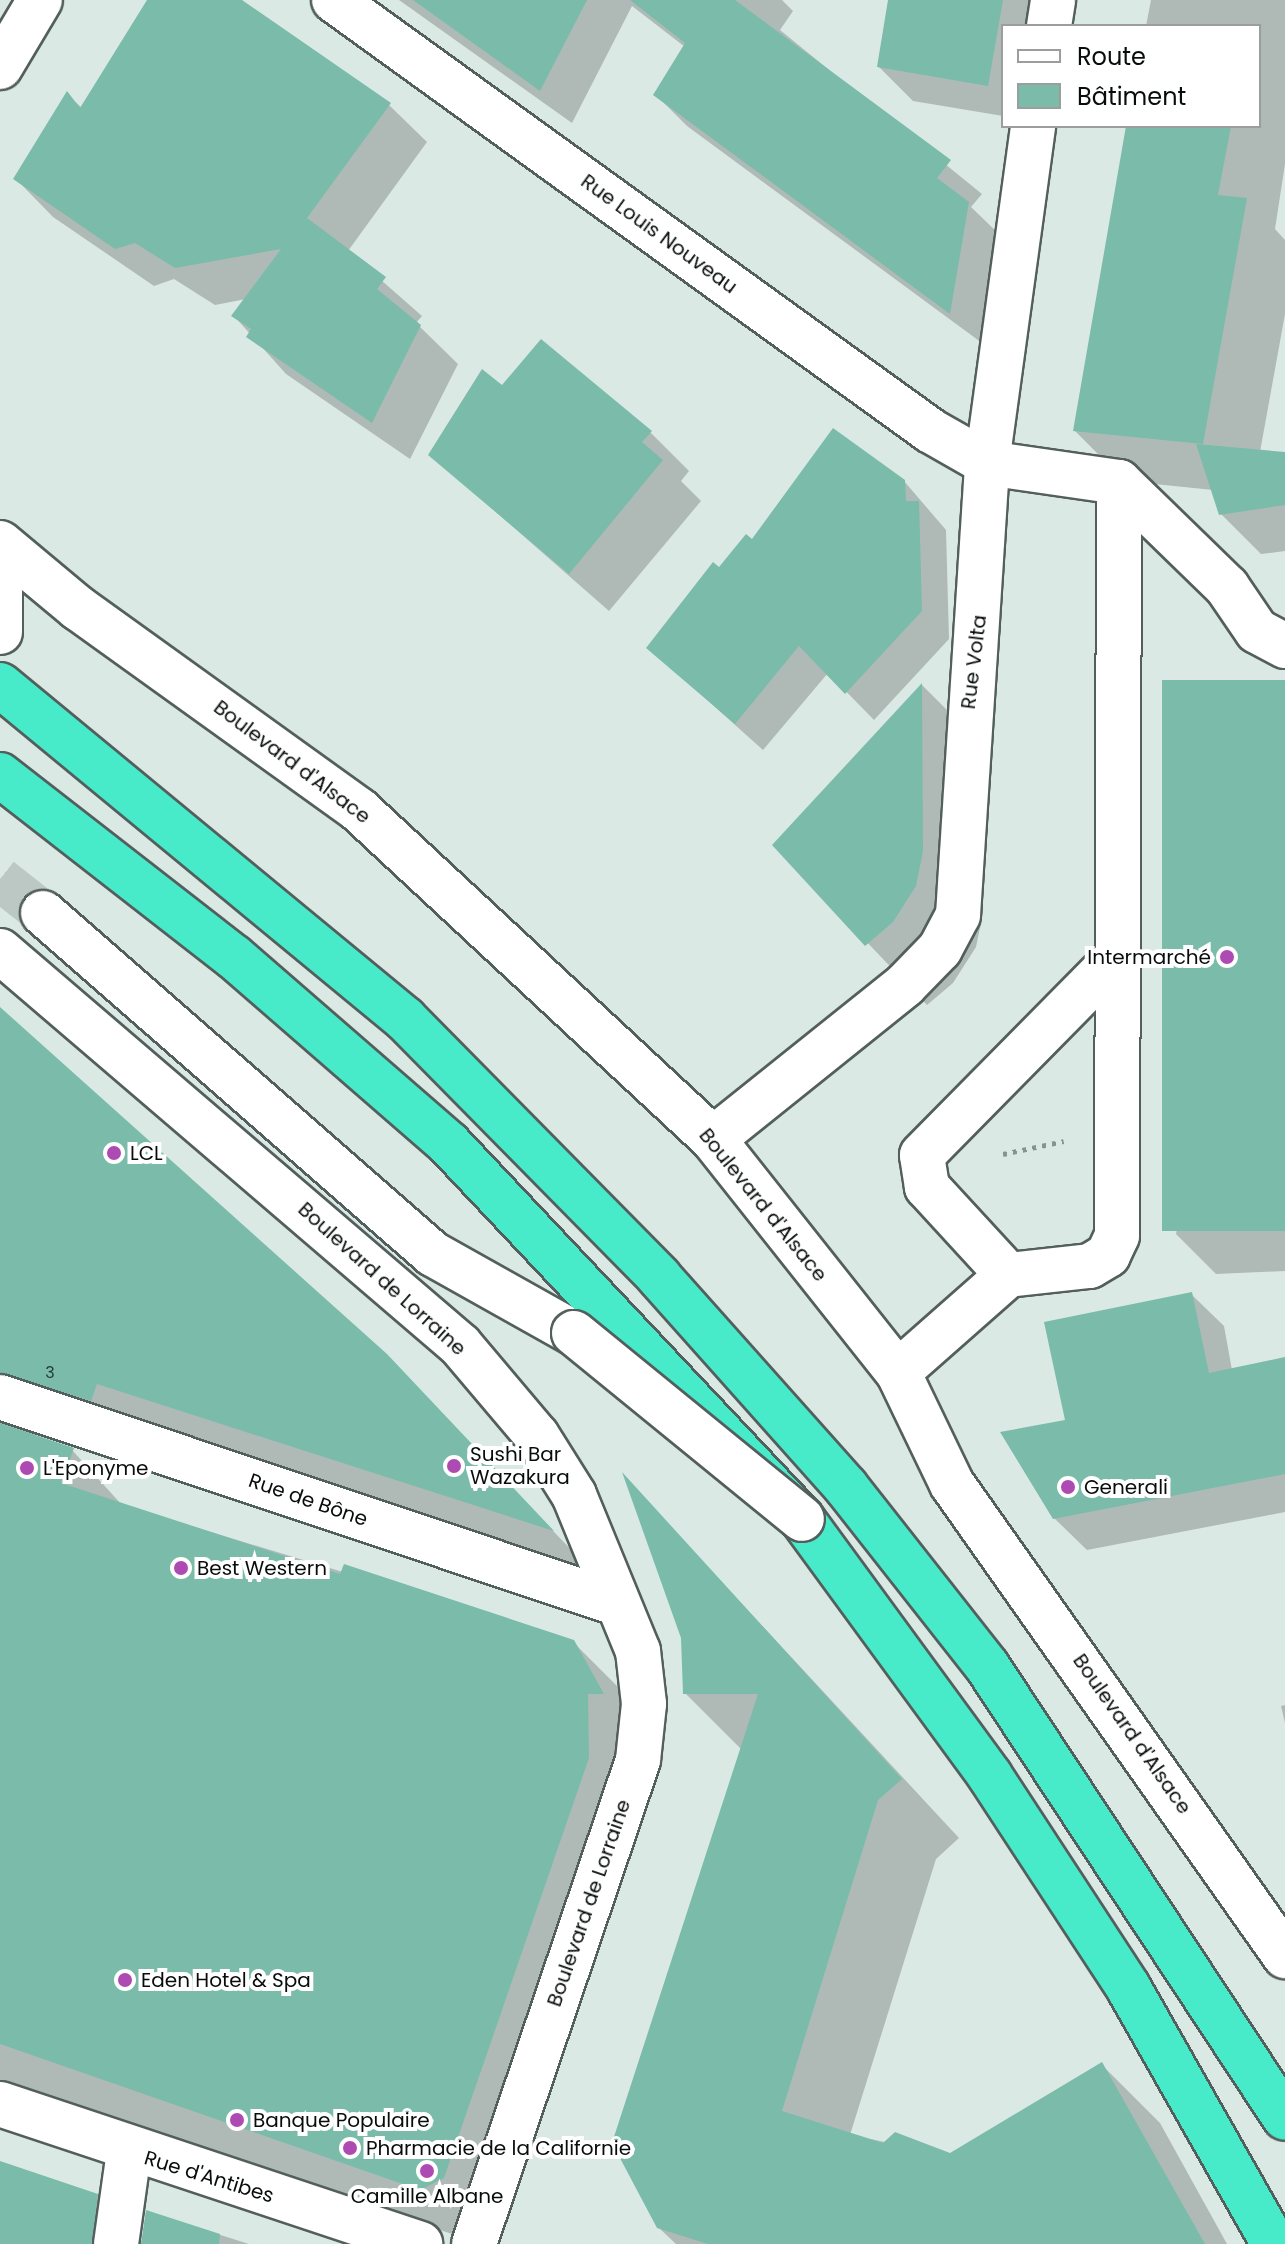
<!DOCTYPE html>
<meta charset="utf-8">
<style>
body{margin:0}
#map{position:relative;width:1285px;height:2244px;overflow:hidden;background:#dbe9e5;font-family:Poppins,sans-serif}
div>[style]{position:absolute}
.shadow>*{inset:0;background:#0003}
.building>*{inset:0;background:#7abbaa;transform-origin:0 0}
.minor-tunnel>*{height:44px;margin-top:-22px;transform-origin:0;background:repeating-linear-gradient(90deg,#bbc8c4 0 44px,transparent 0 66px)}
.path>*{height:5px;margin-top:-2.5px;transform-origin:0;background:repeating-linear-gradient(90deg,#88928f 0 4px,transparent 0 10px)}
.roads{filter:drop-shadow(2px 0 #535f5c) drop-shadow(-2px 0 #535f5c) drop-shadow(0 2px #535f5c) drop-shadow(0 -2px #535f5c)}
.minor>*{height:44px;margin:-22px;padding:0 22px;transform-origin:22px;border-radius:22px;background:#fff}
.highway>*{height:44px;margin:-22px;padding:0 22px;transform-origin:22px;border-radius:22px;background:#47ebca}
.bridges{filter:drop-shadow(2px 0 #535f5c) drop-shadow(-2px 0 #535f5c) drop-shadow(0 2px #535f5c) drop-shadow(0 -2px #535f5c)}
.minor-bridge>*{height:44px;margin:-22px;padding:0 22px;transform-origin:22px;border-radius:22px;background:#fff}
.dots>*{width:22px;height:22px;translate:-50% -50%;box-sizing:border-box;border:4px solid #fff;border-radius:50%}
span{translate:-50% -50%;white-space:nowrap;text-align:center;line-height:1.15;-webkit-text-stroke:8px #fff;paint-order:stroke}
.number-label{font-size:16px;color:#243833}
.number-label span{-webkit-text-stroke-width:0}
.street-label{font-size:20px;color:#080d0b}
.poi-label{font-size:20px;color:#080d0b}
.right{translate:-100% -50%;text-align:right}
.left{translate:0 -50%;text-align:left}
.legend{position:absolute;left:1001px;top:24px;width:260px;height:104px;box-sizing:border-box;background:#fff;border:2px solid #9c9e9d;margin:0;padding:10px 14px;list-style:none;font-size:24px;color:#080d0b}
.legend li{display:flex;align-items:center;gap:16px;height:40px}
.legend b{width:40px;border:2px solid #9c9e9d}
</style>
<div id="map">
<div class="shadow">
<i style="clip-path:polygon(164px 0,237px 0,389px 105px,427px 142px,348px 251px,422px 316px,416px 323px,458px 364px,410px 459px,286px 374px,234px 316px,246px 299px,215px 305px,174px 279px,154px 286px,53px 217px,16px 179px,67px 94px,82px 108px)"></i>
<i style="clip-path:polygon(399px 0,782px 0,793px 11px,780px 30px,982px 194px,971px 207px,1000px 235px,982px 343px,687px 126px,655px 94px,685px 47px,632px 6px,572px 123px)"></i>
<i style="clip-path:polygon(890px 0,1043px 0,1038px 26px,1003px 26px,1003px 116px,913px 101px,879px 67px)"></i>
<i style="clip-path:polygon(1151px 0,1285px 0,1285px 164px,1275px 229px,1285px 240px,1285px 314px,1260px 452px,1285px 454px,1285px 551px,1261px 554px,1221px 514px,1213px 490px,1125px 481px,1075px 431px,1128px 126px,1259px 126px,1259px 26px,1146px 26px)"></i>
<i style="clip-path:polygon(503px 388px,650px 432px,689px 471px,681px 481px,701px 501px,609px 611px,431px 455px)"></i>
<i style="clip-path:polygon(904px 481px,946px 530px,949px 639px,874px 720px,828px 673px,763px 750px,648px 647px,752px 542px)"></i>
<i style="clip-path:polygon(1285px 682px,1285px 1271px,1216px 1274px,1176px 1234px)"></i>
<i style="clip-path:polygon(922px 685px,982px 745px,983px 913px,976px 947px,953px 983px,927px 1005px,774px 845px)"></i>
<i style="clip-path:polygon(0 1016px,386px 1356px,600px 1580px,48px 1423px,33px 1436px,72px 1450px,122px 1505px,573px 1642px,625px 1694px,654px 1744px,473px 2241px,0 2083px)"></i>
<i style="clip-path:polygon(1191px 1294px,1224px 1326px,1232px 1370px,1285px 1358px,1285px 1512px,1087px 1550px,1054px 1518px,1067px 1421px)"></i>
<i style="clip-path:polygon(627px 1480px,959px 1838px,936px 1859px,850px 2135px,950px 2155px,1102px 2065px,1160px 2123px,1227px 2244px,676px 2244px,658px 2227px,742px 1750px,685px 1693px,683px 1637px)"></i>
<i style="clip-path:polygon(1285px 1705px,1285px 1723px,1281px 1706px)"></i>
<i style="clip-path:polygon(0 2162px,97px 2195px,142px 2241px,148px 2212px,249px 2244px,0 2244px)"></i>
</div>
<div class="building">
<i style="clip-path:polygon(147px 0,242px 0,391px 103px,307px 218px,386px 277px,377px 289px,421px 325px,372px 423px,246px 337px,251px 329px,231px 316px,281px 249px,175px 268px,135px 243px,115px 249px,13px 179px,67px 91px,80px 108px)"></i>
<i style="clip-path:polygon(413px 0,587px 0,540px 91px)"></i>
<i style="clip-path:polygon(630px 0,735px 0,951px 160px,937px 178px,969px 202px,950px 314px,653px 95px,685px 43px)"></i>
<i style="clip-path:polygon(888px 0,1003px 0,988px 86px,877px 67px)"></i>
<i style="clip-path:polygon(1126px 126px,1231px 126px,1218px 195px,1247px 198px,1203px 444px,1073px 431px)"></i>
<i style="clip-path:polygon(541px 339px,652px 431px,642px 442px,663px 460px,569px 574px,428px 455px,482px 369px,502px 385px)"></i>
<i style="clip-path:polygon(833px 428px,905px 480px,906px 501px,919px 501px,922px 611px,845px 694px,799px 646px,735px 724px,646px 648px,713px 562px,719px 567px,746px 534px,752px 539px)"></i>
<i style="clip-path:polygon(1196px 444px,1285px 452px,1285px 505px,1219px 515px)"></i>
<i style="left:1285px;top:680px;width:551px;height:123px;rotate:90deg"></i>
<i style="clip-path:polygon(922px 683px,923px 851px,916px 886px,893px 922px,865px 946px,772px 845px)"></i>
<i style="clip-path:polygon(0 1007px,387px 1354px,554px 1531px,97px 1384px,91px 1401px,0 1373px)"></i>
<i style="clip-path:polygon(1192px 1292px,1209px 1373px,1285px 1357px,1285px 1474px,1053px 1519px,1000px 1432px,1065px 1420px,1044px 1322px)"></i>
<i style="clip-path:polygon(0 1423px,74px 1448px,61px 1483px,340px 1574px,344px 1564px,574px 1640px,604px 1694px,588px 1694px,589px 1758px,444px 2178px,420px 2190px,0 2044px)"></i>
<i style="clip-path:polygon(622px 1472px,902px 1779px,878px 1800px,782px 2111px,883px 2143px,895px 2132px,950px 2153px,1102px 2062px,1205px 2244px,708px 2244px,657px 2228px,612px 2143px,758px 1694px,683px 1694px,681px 1638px)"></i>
<i style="clip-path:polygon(0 2161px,98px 2194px,92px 2244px,0 2244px)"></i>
<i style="clip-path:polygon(146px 2210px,220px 2234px,219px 2244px,141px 2244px)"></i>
</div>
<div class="minor-tunnel">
<i style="left:0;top:879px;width:55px;rotate:38.3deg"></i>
</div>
<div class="path">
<i style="left:1003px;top:1154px;width:62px;rotate:-12deg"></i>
</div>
<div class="roads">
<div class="minor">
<i style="left:334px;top:0;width:736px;rotate:35.83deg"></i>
<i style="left:931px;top:431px;width:64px;rotate:29.7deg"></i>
<i style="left:987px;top:463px;width:133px;rotate:8.2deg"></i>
<i style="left:1119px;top:482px;width:151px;rotate:44.2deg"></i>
<i style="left:1227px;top:587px;width:53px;rotate:55.7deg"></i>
<i style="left:1257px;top:631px;width:32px;rotate:28deg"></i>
<i style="left:1049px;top:26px;width:26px;rotate:-81deg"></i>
<i style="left:0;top:67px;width:78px;rotate:-59.2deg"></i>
<i style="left:0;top:543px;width:102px;rotate:39.8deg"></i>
<i style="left:78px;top:608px;width:346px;rotate:35.7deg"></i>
<i style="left:359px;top:810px;width:483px;rotate:42.9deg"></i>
<i style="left:713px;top:1139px;width:298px;rotate:51.6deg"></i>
<i style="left:898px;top:1372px;width:124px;rotate:64.3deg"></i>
<i style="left:952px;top:1484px;width:578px;rotate:54.8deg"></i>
<i style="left:0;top:591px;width:41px;rotate:90deg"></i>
<i style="left:43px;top:913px;width:518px;rotate:41.17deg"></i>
<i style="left:433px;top:1254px;width:162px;rotate:29.3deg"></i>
<i style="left:0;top:951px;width:606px;rotate:40.58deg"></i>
<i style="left:460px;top:1345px;width:119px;rotate:49.8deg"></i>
<i style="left:537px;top:1436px;width:70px;rotate:57.9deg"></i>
<i style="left:574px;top:1495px;width:169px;rotate:67.7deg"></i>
<i style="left:638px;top:1651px;width:53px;rotate:83.5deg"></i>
<i style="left:644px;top:1704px;width:56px;rotate:96.1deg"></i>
<i style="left:638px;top:1760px;width:511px;rotate:108.72deg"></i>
<i style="left:713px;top:1139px;width:246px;rotate:-38.7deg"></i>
<i style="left:905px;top:985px;width:50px;rotate:-45.8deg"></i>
<i style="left:940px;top:949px;width:38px;rotate:-62deg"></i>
<i style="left:958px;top:915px;width:453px;rotate:-86.3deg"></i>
<i style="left:987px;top:463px;width:340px;rotate:-82.2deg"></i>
<i style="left:1008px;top:1275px;width:120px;rotate:-132.6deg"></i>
<i style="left:927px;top:1187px;width:32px;rotate:-99deg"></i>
<i style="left:922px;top:1155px;width:272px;rotate:-45.4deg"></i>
<i style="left:898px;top:1372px;width:147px;rotate:-41.4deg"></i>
<i style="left:1008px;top:1275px;width:82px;rotate:-6.3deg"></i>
<i style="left:1090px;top:1266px;width:21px;rotate:-31deg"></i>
<i style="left:1108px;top:1255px;width:21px;rotate:-65deg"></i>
<i style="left:1117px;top:1236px;width:754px;rotate:-89.85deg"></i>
<i style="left:0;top:1397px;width:650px;rotate:18.49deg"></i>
<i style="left:0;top:2104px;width:443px;rotate:18.4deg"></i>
<i style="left:116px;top:2244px;width:93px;rotate:-82deg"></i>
</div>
<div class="highway">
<i style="left:0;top:685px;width:525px;rotate:39.51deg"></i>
<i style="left:405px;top:1019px;width:362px;rotate:45.4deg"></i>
<i style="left:659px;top:1277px;width:281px;rotate:48.3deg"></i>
<i style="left:846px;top:1487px;width:228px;rotate:51.8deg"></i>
<i style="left:987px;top:1666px;width:541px;rotate:56.6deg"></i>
<i style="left:0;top:775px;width:296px;rotate:37.9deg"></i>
<i style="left:234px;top:957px;width:285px;rotate:41deg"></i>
<i style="left:449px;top:1144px;width:515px;rotate:46.73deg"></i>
<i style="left:802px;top:1519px;width:318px;rotate:53.8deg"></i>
<i style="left:990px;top:1776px;width:252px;rotate:56.8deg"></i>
<i style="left:1128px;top:1987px;width:296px;rotate:60.4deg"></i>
</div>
</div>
<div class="bridges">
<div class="minor-bridge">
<i style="left:574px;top:1333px;width:294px;rotate:39.2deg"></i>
</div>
</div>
<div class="dots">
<i style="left:1227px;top:957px;background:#ae4bb2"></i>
<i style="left:114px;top:1153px;background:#ae4bb2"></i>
<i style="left:454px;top:1466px;background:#ae4bb2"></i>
<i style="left:27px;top:1468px;background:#ae4bb2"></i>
<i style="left:1068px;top:1487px;background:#ae4bb2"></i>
<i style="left:181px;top:1568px;background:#ae4bb2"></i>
<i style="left:125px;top:1980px;background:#ae4bb2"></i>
<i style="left:237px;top:2120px;background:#ae4bb2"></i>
<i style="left:350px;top:2148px;background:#ae4bb2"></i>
<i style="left:427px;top:2171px;background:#ae4bb2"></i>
</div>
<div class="number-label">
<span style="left:50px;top:1373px">3</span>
</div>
<div class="street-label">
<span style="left:659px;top:234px;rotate:36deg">Rue Louis Nouveau</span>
<span style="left:974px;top:662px;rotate:-83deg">Rue Volta</span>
<span style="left:292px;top:762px;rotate:37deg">Boulevard d'Alsace</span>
<span style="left:763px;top:1205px;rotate:51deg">Boulevard d'Alsace</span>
<span style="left:382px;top:1279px;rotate:42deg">Boulevard de Lorraine</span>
<span style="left:308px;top:1500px;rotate:19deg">Rue de Bône</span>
<span style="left:1132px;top:1734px;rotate:55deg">Boulevard d'Alsace</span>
<span style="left:589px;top:1903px;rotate:-71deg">Boulevard de Lorraine</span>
<span style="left:209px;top:2177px;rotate:17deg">Rue d'Antibes</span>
</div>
<div class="poi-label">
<span class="right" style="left:1211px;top:957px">Intermarché</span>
<span class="left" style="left:130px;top:1153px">LCL</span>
<span class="left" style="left:470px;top:1466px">Sushi Bar<br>Wazakura</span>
<span class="left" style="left:43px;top:1468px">L'Eponyme</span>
<span class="left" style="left:1084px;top:1487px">Generali</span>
<span class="left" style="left:197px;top:1568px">Best Western</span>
<span class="left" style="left:141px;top:1980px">Eden Hotel &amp; Spa</span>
<span class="left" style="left:253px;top:2120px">Banque Populaire</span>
<span class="left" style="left:366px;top:2148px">Pharmacie de la Californie</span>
<span style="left:427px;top:2196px">Camille Albane</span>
</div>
<ul class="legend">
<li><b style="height:10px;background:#fff"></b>Route</li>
<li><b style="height:22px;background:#7abbaa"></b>Bâtiment</li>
</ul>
</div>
